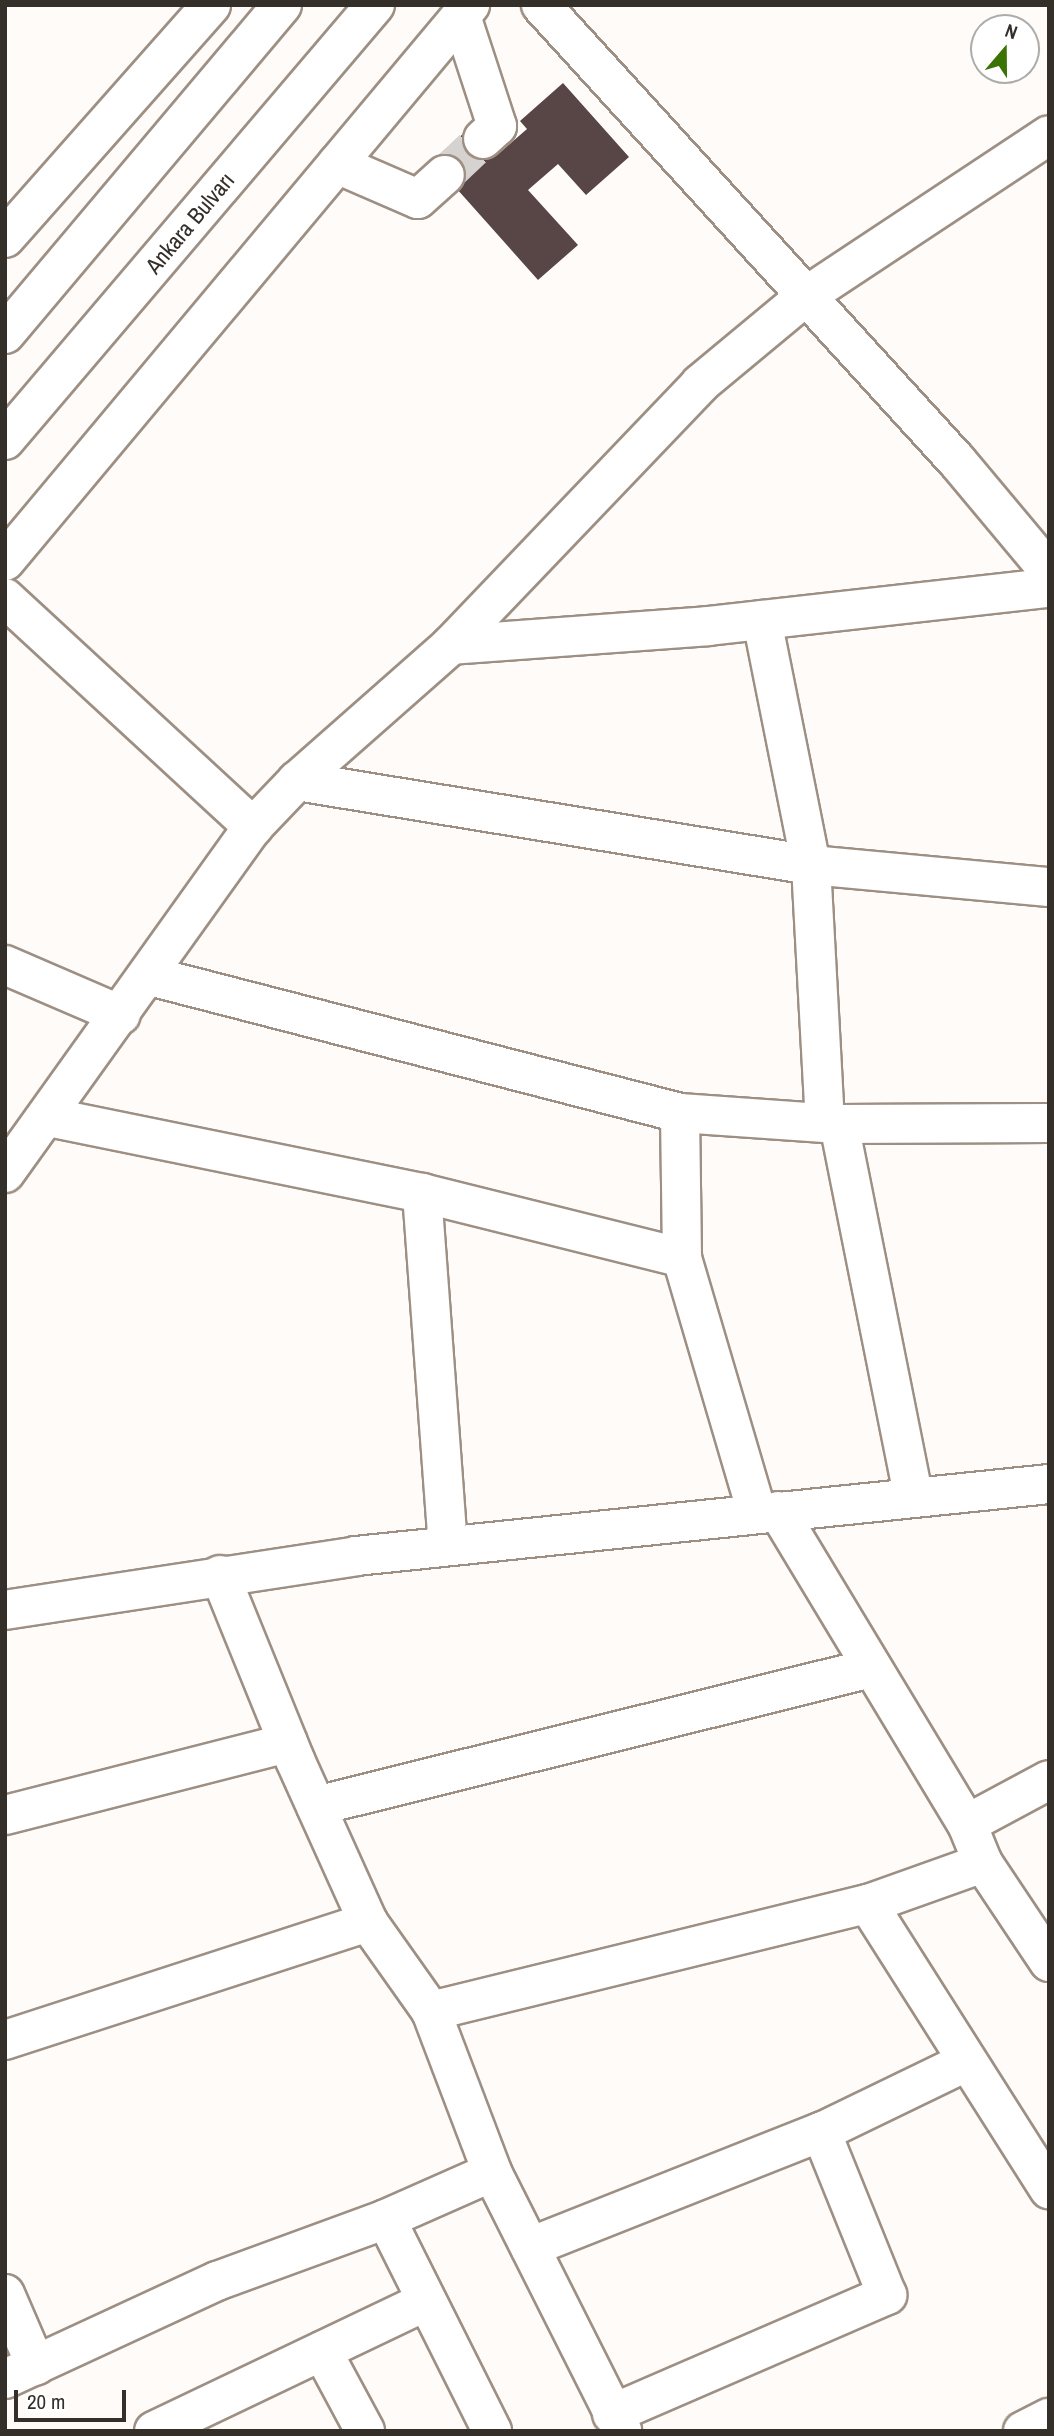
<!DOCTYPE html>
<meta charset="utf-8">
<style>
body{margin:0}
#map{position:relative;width:1054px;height:2436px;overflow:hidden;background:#fefbf8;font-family:"Archivo Narrow",sans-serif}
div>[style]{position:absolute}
.building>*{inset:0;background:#574645}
.minor-tunnel>*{height:38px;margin-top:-19px;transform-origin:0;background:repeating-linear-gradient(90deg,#d6d2cf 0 38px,transparent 0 57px)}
.roads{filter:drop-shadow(2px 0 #9d8f83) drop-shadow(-2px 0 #9d8f83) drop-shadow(0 2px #9d8f83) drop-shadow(0 -2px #9d8f83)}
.minor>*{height:38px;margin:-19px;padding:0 19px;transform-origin:19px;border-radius:19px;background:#fff}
.major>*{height:38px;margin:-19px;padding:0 19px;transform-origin:19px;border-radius:19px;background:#fff}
span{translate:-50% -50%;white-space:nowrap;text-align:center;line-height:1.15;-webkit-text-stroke:7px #fff;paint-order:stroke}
.street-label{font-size:23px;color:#352f2a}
.frame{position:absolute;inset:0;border:7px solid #352f2a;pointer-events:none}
.north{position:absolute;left:970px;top:14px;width:70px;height:70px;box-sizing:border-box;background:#fff;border:2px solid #aeacaa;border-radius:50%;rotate:20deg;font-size:19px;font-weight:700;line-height:28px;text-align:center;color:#352f2a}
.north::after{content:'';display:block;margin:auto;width:24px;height:32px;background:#3b7404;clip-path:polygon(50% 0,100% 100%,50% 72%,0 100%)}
.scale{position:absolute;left:14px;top:2390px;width:112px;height:32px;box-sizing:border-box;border:4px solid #352f2a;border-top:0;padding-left:9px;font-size:21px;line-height:24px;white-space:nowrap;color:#352f2a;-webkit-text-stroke:5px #fff;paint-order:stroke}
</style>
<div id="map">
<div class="building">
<i style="clip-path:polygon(563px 83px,629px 157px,586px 195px,558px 164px,528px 190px,578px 245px,538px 280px,432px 161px,472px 126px,497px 155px,527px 129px,520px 121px)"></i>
</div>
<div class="minor-tunnel">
<i style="left:445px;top:175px;width:52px;rotate:-43.5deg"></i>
</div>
<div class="roads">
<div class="minor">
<i style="left:541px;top:5px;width:617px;rotate:47.63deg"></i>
<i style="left:957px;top:461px;width:143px;rotate:50.1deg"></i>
<i style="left:461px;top:16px;width:116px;rotate:71.9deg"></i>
<i style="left:497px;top:126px;width:19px;rotate:137deg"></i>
<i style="left:337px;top:164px;width:88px;rotate:23.4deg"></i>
<i style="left:418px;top:199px;width:36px;rotate:-42deg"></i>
<i style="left:5px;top:598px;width:338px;rotate:42.7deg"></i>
<i style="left:762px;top:620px;width:250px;rotate:78.7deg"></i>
<i style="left:811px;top:865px;width:258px;rotate:86.9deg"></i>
<i style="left:451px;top:645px;width:258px;rotate:-4.2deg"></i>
<i style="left:708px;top:626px;width:343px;rotate:-6.4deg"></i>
<i style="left:297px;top:781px;width:521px;rotate:9.28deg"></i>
<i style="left:811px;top:865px;width:239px;rotate:5.3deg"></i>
<i style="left:5px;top:965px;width:126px;rotate:23.3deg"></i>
<i style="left:150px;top:976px;width:547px;rotate:14.49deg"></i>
<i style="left:680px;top:1113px;width:159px;rotate:4deg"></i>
<i style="left:839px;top:1124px;width:210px;rotate:-0.3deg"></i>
<i style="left:680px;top:1113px;width:145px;rotate:89.2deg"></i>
<i style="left:682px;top:1258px;width:266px;rotate:73.6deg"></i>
<i style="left:48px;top:1117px;width:382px;rotate:11.5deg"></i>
<i style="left:422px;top:1193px;width:268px;rotate:14deg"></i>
<i style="left:839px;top:1124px;width:379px;rotate:78.7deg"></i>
<i style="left:5px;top:1173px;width:426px;rotate:-54.4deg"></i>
<i style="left:253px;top:827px;width:64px;rotate:-46.3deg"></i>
<i style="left:297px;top:781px;width:205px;rotate:-41.4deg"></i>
<i style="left:451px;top:645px;width:361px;rotate:-46.3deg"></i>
<i style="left:700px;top:384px;width:138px;rotate:-39.7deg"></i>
<i style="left:806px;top:296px;width:291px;rotate:-33.5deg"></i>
<i style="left:422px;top:1193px;width:354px;rotate:85.8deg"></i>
<i style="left:778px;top:1511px;width:366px;rotate:58.9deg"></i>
<i style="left:967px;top:1824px;width:42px;rotate:67.7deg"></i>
<i style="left:983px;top:1863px;width:119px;rotate:56.3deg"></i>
<i style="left:220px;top:1575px;width:200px;rotate:67.9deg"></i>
<i style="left:295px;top:1760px;width:178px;rotate:65.7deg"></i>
<i style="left:368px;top:1922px;width:109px;rotate:54.7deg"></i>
<i style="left:431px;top:2011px;width:172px;rotate:69.2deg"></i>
<i style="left:492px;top:2172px;width:290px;rotate:63.3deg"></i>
<i style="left:5px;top:1610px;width:355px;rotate:-8.7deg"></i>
<i style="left:356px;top:1556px;width:697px;rotate:-5.93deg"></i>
<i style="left:316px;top:1806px;width:572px;rotate:-13.96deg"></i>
<i style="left:5px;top:1815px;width:292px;rotate:-14.3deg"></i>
<i style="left:967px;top:1824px;width:93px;rotate:-28.2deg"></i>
<i style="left:868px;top:1904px;width:338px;rotate:57.6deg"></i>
<i style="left:431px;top:2011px;width:450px;rotate:-13.8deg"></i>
<i style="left:868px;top:1904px;width:122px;rotate:-19.6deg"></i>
<i style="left:5px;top:2040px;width:382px;rotate:-18deg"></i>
<i style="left:386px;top:2219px;width:237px;rotate:63.4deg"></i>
<i style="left:530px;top:2247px;width:313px;rotate:-21.6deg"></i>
<i style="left:821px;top:2132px;width:161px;rotate:-25.8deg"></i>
<i style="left:5px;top:2294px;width:78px;rotate:66.7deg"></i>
<i style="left:322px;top:2351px;width:91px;rotate:61.7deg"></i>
<i style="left:5px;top:2379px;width:234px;rotate:-24.8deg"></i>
<i style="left:217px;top:2281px;width:180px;rotate:-20.1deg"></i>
<i style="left:386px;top:2219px;width:116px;rotate:-23.9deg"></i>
<i style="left:612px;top:2414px;width:300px;rotate:-23.4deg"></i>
<i style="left:887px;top:2295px;width:176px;rotate:-112deg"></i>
<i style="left:154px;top:2431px;width:301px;rotate:-25.5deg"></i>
<i style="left:1023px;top:2431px;width:29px;rotate:-27deg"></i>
</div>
<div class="major">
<i style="left:5px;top:238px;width:311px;rotate:-48.5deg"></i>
<i style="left:5px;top:334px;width:430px;rotate:-49.9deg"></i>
<i style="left:5px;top:440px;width:571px;rotate:-49.62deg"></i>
<i style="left:5px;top:561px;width:725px;rotate:-50.09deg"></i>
</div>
</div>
<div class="street-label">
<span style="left:190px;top:223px;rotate:-50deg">Ankara Bulvarı</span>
</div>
<div class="frame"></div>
<div class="north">N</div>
<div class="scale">20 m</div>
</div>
